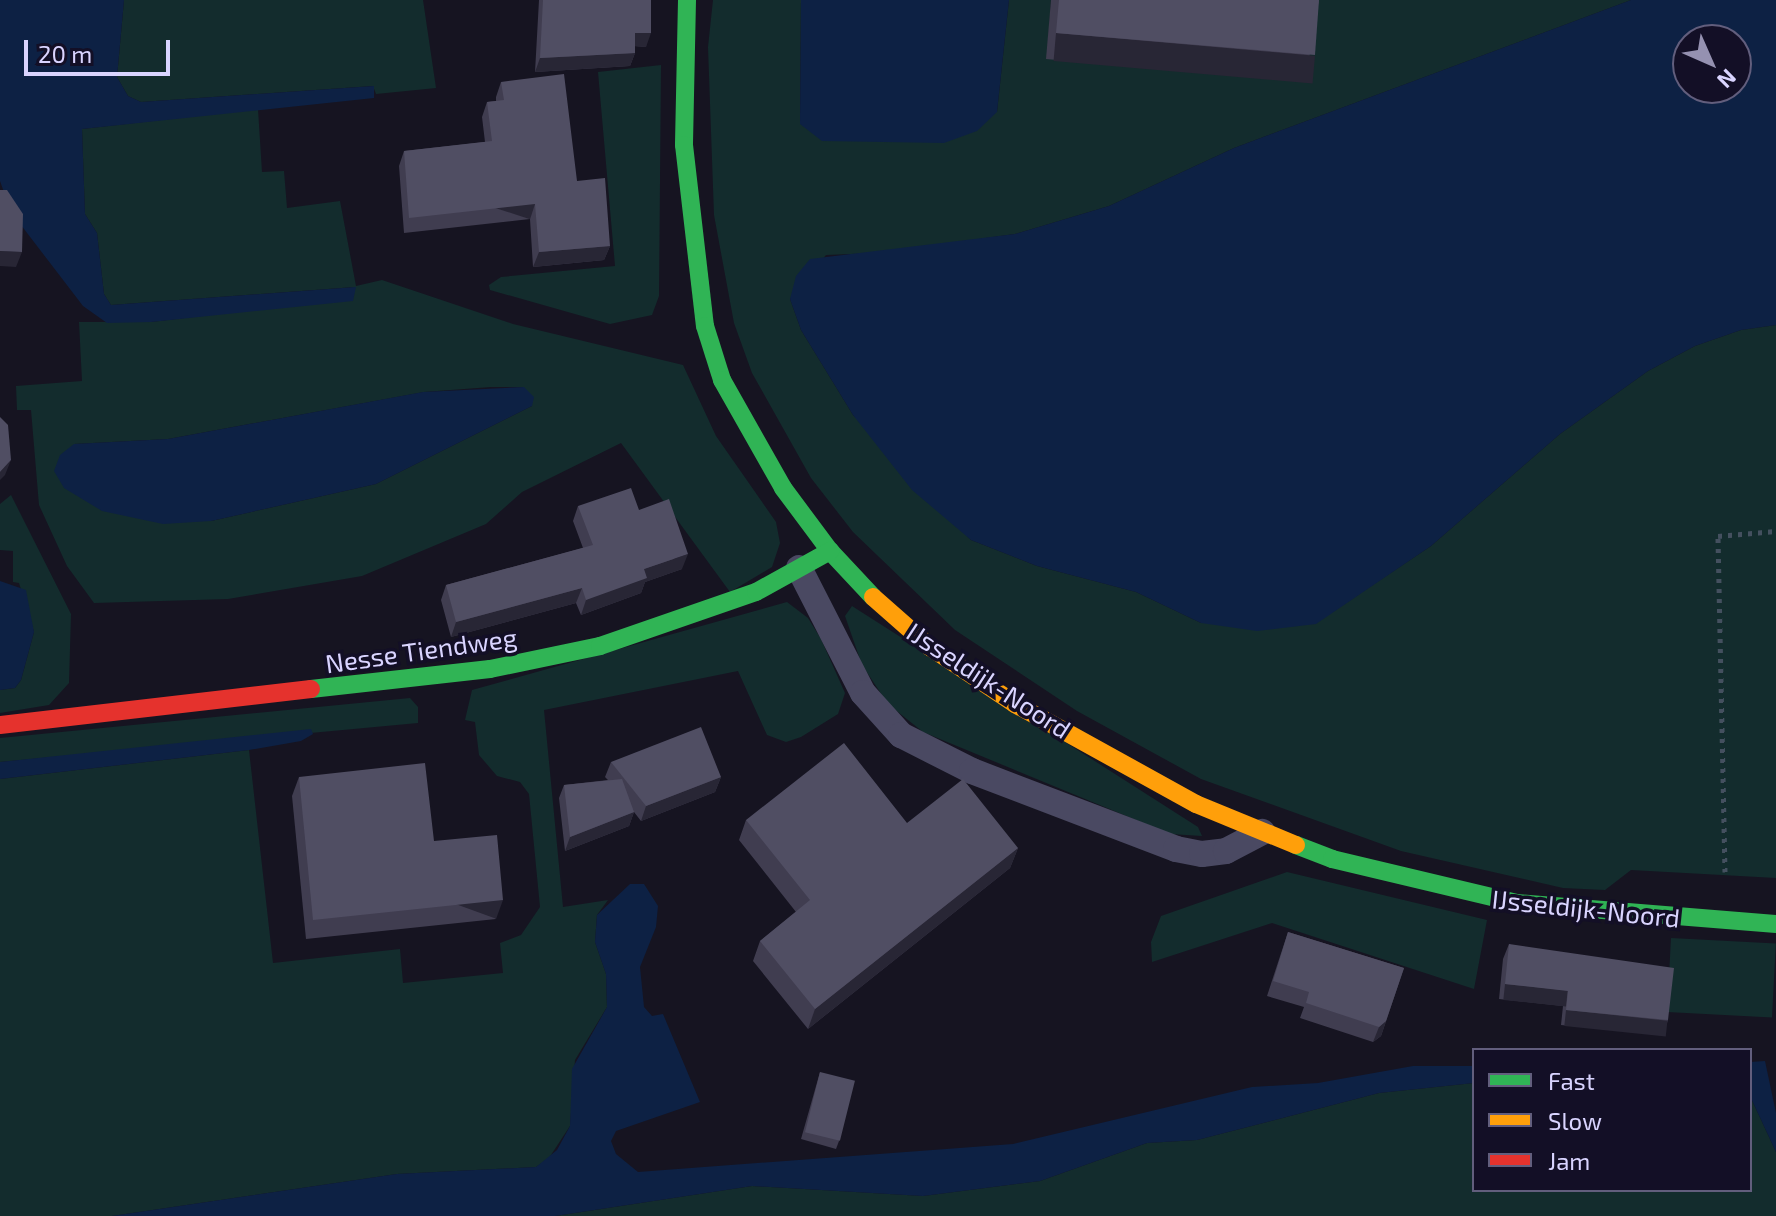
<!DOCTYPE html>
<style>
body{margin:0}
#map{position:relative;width:1776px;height:1216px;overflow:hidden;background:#161421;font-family:"Exo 2",sans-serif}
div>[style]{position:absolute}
.green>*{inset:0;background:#132c2d;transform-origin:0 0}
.water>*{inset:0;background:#0d2144}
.path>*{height:5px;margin-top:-2.5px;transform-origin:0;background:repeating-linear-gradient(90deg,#44505f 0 4px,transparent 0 10px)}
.lane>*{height:26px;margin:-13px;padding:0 13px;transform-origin:13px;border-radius:13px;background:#4a4962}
.fast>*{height:18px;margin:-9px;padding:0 9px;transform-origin:9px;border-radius:9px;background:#30b455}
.slow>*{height:18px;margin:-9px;padding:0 9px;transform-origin:9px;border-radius:9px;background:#ff9f0a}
.jam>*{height:18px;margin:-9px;padding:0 9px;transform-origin:9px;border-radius:9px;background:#e5322d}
.wall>*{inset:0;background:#403d50}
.shaded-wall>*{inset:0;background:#282635;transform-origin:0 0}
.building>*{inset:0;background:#504e63;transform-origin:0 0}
span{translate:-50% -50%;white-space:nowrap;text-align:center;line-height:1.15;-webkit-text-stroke:7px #130f26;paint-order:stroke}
.street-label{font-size:26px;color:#d9d4ff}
.legend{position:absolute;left:1472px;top:1048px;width:280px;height:144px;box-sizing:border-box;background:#130f26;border:2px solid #625e7d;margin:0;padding:10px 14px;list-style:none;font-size:24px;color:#d9d4ff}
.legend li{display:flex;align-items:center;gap:16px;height:40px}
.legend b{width:40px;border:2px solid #625e7d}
.north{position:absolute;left:1672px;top:24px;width:80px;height:80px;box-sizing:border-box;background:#130f26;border:2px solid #625e7d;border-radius:50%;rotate:135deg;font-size:22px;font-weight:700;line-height:32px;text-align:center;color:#d9d4ff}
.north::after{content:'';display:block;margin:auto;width:28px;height:36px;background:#9591b1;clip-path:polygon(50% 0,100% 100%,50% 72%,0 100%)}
.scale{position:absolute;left:24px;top:40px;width:146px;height:36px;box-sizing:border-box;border:4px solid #d9d4ff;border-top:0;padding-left:10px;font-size:24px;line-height:28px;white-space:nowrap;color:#d9d4ff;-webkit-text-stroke:6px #130f26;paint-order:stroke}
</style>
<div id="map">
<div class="green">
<i style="clip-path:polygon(124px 0,423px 0,436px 88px,376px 94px,373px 86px,141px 102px,128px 96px,117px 77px)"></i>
<i style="clip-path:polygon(713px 0,801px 0,800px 123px,997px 112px,1009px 0,1051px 0,1047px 59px,1312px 0,1631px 0,1234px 148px,1109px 206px,1015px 234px,877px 253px,826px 255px,790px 299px,801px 330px,853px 415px,971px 540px,1037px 566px,1136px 592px,1201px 623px,1316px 623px,1431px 546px,1560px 434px,1648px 371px,1695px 346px,1741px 330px,1776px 325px,1776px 878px,1631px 870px,1605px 890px,1563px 888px,1401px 851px,1201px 779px,1077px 711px,955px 630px,853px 532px,811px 478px,752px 373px,734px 323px,714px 215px,708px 47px)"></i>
<i style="clip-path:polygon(661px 65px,659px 296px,652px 315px,610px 324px,490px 290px,489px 285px,501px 277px,615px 266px,598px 72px)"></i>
<i style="clip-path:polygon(evenodd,258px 109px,262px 172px,284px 171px,287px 208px,340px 201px,356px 286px,382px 280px,513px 324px,683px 365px,716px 436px,776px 522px,780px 543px,772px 567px,730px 592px,621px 443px,522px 492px,486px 524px,362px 576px,228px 599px,94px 603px,67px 566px,39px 505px,31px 410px,17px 410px,16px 386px,82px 381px,79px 322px,151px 322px,235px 312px,355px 287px,111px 305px,104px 294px,97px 233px,85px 214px,82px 129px,258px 109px,491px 387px,523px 387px,532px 406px,376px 484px,211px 521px,74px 444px,168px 439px,424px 392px,491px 387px)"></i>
<i style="clip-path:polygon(11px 495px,71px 614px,69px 683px,49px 705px,0 713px,0 690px,15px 688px,21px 680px,34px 632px,19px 583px,13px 582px,13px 551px,0 550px,0 504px)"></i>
<i style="clip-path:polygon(787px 602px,808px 618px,821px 639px,845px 693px,838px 714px,801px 737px,786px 742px,767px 735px,738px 671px,544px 710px,563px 907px,608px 900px,597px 915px,595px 942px,606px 974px,607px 1007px,575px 1060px,570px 1126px,549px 1158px,536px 1167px,397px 1174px,112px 1216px,0 1216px,0 779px,249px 750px,273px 963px,400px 949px,403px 983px,503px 973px,500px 943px,521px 935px,540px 907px,529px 794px,520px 782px,497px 776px,479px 755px,475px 722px,465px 720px,472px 690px)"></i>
<i style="clip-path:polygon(852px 606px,1198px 827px,1202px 836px,1170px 834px,923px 732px,888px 704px,862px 665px,845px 616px)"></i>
<i style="clip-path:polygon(410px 698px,418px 707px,418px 723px,0 762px,0 738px)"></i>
<i style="clip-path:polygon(1287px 872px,1487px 920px,1474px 989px,1272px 923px,1152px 962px,1151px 942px,1161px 916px)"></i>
<i style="left:1671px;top:938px;width:105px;height:74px;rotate:3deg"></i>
<i style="clip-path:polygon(1474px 1083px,1474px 1190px,1750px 1190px,1750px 1096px,1776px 1152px,1776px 1216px,555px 1216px,752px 1186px,923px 1196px,1040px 1181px,1147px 1143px,1197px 1140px,1379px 1093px)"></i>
</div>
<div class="water">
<i style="clip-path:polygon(0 0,124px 0,117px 77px,128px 96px,141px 102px,374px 86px,374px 98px,82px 129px,85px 214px,97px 233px,104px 294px,111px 305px,356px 287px,353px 301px,151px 322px,107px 323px,83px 306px,11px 212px,0 181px)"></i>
<i style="clip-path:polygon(801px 0,1009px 0,997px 112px,977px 131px,944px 143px,822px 141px,800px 124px)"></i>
<i style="clip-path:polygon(evenodd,1631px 0,1776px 0,1776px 325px,1741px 330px,1695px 346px,1648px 371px,1560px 434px,1431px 546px,1316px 624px,1257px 631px,1201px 623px,1136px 592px,1037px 566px,971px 540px,912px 490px,853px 415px,801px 330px,790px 299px,796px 276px,810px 259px,1015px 234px,1109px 206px,1234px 148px,1631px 0,1688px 40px,1736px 40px,1736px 88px,1688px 88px,1688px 40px)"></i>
<i style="clip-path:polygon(524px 387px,534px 397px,532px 406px,376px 484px,211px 521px,163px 524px,102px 511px,64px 488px,54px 471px,60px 455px,74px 444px,168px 439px,423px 392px)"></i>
<i style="clip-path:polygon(0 581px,26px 590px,34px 632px,21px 680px,15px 688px,0 690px)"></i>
<i style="clip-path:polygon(311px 729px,313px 734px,301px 741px,249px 750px,0 779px,0 762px)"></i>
<i style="clip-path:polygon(630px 884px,644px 884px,658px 906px,656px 927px,640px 967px,644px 1007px,652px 1016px,663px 1014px,700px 1102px,616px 1131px,611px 1141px,616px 1154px,638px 1172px,1013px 1144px,1252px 1087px,1318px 1083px,1413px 1066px,1474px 1066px,1474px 1083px,1379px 1093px,1197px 1140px,1147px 1143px,1040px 1181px,923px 1196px,752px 1186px,555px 1216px,112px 1216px,397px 1174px,536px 1167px,557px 1150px,570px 1126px,572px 1069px,607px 1007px,606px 974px,595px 942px,597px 915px)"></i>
<i style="clip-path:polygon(1765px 1061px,1776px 1113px,1776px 1152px,1750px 1096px,1750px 1062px)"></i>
</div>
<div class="path">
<i style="left:1725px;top:872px;width:336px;rotate:-91.2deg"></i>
<i style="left:1718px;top:536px;width:58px;rotate:-4.9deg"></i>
</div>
<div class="lane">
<i style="left:799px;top:568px;width:140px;rotate:62.9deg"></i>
<i style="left:863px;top:693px;width:57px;rotate:47.9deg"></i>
<i style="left:901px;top:735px;width:80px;rotate:26.9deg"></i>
<i style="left:972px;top:771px;width:218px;rotate:20.9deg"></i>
<i style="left:1176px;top:849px;width:26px;rotate:11deg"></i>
<i style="left:1202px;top:854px;width:24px;rotate:-7deg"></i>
<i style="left:1226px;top:851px;width:41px;rotate:-27.8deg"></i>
</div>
<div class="fast">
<i style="left:687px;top:0;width:145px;rotate:91.2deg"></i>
<i style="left:684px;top:145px;width:182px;rotate:83.4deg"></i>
<i style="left:705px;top:326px;width:57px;rotate:72.5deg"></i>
<i style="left:722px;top:380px;width:124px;rotate:60.5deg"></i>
<i style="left:783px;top:488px;width:79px;rotate:53.3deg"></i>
<i style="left:830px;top:551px;width:63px;rotate:46.9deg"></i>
<i style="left:311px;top:689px;width:180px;rotate:-6.4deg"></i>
<i style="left:490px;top:669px;width:112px;rotate:-11.8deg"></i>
<i style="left:600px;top:646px;width:165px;rotate:-19.1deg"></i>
<i style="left:756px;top:592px;width:85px;rotate:-29deg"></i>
<i style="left:1296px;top:845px;width:39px;rotate:21deg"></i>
<i style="left:1332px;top:859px;width:189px;rotate:13.4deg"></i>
<i style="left:1516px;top:903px;width:261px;rotate:4.6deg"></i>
</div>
<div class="slow">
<i style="left:873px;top:597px;width:76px;rotate:41.3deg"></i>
<i style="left:930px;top:647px;width:102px;rotate:33.8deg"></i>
<i style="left:1015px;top:704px;width:207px;rotate:28.9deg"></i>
<i style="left:1196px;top:804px;width:108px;rotate:22.3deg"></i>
</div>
<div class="jam">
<i style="left:0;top:725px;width:313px;rotate:-6.6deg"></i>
</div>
<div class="wall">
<i style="clip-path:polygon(539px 0,651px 0,646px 47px,635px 46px,635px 53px,630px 66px,535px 72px)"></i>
<i style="clip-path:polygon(1051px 0,1319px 0,1305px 82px,1046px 59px)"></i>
<i style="clip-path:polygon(501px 82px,577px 181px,610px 246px,604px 260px,533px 267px,530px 219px,404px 233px,399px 166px,404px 151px,485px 142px,482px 117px,487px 102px,496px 101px,496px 97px)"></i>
<i style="clip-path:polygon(578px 506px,639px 510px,682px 569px,645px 582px,641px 593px,581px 615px,576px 603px,451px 637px,441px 600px,446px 585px,583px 548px,573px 521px)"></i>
<i style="clip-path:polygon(611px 762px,721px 777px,715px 792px,641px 821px,634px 812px,629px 826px,565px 851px,559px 798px,564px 785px,608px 780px,605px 777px)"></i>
<i style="clip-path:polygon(299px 777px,434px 841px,496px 919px,306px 939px,292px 796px)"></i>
<i style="clip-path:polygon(746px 820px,907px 823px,1018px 848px,1010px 868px,808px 1029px,753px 961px,760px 941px,796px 912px,739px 840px)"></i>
<i style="clip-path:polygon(1288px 932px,1404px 968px,1381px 1036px,1373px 1042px,1300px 1018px,1304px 1007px,1267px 996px)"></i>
<i style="clip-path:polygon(1509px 944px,1668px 1020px,1663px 1035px,1561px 1025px,1563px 1006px,1499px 999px,1503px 959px)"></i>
<i style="clip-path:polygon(820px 1072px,839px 1141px,836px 1149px,801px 1139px)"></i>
</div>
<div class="shaded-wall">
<i style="clip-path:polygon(635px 33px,651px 33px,646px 47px,631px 46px)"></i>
<i style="left:1056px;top:33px;width:260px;height:28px;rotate:5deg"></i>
<i style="clip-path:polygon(635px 53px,630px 66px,535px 72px,540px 58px)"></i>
<i style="left:535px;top:204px;width:16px;height:127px;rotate:108deg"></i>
<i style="clip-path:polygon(610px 246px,604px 260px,533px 267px,539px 252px)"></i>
<i style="clip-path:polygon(0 251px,22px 252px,16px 267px,0 266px)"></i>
<i style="clip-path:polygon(11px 460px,5px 475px,0 480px,0 472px)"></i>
<i style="clip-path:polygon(688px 554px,682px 569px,645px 582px,641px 593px,581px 615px,586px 600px,644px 569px)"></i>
<i style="clip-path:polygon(582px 588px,576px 603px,451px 637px,456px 622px)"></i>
<i style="clip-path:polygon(721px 777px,715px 792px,641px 821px,646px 806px)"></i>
<i style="clip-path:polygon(634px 812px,629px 826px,565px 851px,570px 837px)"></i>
<i style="clip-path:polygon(1018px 848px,1010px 868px,808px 1029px,815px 1009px)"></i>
<i style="left:503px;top:900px;width:20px;height:191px;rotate:110deg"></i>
<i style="left:1505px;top:984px;width:63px;height:16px;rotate:6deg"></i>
<i style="left:1566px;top:1010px;width:102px;height:16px;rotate:6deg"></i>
<i style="clip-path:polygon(1386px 1021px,1381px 1036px,1373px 1042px,1379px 1027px)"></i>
</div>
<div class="building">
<i style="clip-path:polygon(543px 0,651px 0,651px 33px,635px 33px,635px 53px,540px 58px)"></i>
<i style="clip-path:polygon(1059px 0,1319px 0,1315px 55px,1056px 33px)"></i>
<i style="clip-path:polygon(564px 74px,577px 181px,605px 178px,610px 246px,539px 252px,535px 204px,409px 218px,404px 151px,492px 141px,487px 102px,504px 100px,501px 82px)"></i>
<i style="clip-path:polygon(0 190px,7px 190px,23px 214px,22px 252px,0 251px)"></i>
<i style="clip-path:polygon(0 417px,8px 425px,11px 460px,0 472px)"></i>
<i style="clip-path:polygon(631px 488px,639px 510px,669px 499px,688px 554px,644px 569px,647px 578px,586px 600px,582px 588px,456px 622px,446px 585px,593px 545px,578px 506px)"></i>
<i style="clip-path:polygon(701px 727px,721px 777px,646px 806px,611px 762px)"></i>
<i style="clip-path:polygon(844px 743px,907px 823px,963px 779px,1018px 848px,815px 1009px,760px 941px,810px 900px,746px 820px)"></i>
<i style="clip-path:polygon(425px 763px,434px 841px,497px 835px,503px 900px,313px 920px,299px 777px)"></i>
<i style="clip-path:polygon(622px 779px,634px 812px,570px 837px,564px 785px)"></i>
<i style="clip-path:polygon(1288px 932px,1404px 968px,1386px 1021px,1379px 1027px,1306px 1003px,1309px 992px,1273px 981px)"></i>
<i style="clip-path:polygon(1509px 944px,1674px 968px,1668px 1020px,1566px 1010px,1568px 991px,1505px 984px)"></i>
<i style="left:820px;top:1072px;width:36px;height:62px;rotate:14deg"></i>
</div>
<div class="street-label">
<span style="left:421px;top:650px;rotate:-8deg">Nesse Tiendweg</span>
<span style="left:989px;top:680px;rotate:33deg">IJsseldijk-Noord</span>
<span style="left:1586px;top:908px;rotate:6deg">IJsseldijk-Noord</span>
</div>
<ul class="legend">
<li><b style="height:10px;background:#30b455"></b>Fast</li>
<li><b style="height:10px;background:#ff9f0a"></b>Slow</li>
<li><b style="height:10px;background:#e5322d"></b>Jam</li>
</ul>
<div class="north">N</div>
<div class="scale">20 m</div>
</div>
